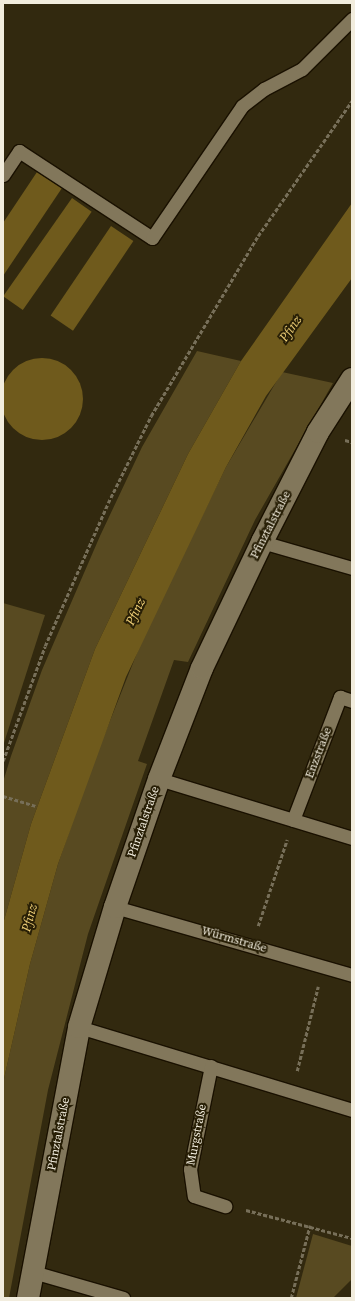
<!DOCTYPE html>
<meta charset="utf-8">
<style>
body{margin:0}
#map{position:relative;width:355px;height:1301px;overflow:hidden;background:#32290f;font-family:"Source Serif 4",serif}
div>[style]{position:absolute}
.green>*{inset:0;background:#584a21}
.water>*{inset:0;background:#6f5a1c;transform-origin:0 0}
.round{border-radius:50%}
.path>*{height:2.5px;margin-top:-1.25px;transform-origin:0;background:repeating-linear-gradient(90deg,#776f59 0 4px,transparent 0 6px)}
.roads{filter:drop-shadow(1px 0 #1a1100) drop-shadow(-1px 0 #1a1100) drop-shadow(0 1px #1a1100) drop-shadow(0 -1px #1a1100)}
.service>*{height:13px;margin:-6.5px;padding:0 6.5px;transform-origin:6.5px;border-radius:6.5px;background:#82775b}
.minor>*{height:22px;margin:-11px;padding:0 11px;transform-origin:11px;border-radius:11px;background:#82775b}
span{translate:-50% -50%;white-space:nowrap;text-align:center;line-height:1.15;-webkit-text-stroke:4px #281f06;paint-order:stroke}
.street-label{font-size:12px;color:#f2edde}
.water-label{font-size:13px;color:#f0d077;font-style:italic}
.frame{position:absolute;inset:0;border:4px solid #f2edde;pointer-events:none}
</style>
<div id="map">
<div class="green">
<i style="clip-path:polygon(197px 351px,241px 361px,188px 454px,95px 649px,31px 824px,3px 924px,3px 782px,11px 756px,42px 670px,100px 536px,142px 447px)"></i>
<i style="clip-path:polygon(282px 372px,333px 383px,255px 520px,188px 662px,174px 660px,138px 761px,147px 764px,88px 934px,48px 1090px,9px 1298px,3px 1298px,3px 1083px,30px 964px,58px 864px,92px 766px,147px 628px,226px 467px)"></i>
<i style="clip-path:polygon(3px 603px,45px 615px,3px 746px)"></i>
<i style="clip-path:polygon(313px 1234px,352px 1246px,352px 1279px,333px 1298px,296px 1298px)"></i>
</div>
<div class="water">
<i style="clip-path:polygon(39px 169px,64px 185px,3px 276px,3px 223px)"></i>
<i style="left:72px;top:198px;width:24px;height:120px;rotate:35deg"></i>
<i style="clip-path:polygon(352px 203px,352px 278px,266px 396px,226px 467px,126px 677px,58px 864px,30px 964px,3px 1083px,3px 924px,31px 824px,95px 649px,188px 454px,241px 361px)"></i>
<i style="left:111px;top:226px;width:27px;height:108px;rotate:34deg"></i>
<i class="round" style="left:1px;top:358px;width:82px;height:82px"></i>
</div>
<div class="path">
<i style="left:345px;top:440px;width:7px;rotate:16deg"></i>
<i style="left:3px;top:761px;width:122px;rotate:-69.9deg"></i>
<i style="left:45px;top:646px;width:156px;rotate:-66.2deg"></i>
<i style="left:108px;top:503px;width:97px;rotate:-63.7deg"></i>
<i style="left:151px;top:416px;width:209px;rotate:-59.3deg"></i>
<i style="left:258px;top:236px;width:165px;rotate:-55.2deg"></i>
<i style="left:3px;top:796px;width:34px;rotate:17deg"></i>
<i style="left:258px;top:926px;width:91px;rotate:-71.4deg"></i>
<i style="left:297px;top:1071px;width:87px;rotate:-76deg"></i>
<i style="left:246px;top:1210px;width:110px;rotate:14.8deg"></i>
<i style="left:291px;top:1298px;width:75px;rotate:-75.4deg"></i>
</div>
<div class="roads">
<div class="service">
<i style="left:3px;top:175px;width:29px;rotate:-56deg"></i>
<i style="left:19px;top:151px;width:159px;rotate:33.2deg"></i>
<i style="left:152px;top:238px;width:160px;rotate:-55.7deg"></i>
<i style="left:242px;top:106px;width:28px;rotate:-38deg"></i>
<i style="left:264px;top:89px;width:43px;rotate:-27.8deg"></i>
<i style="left:302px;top:69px;width:71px;rotate:-45deg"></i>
<i style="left:262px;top:542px;width:94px;rotate:16.1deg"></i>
<i style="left:159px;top:779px;width:202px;rotate:17deg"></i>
<i style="left:293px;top:820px;width:132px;rotate:-69.1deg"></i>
<i style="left:340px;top:697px;width:13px;rotate:18deg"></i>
<i style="left:115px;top:907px;width:247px;rotate:16deg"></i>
<i style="left:79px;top:1027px;width:285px;rotate:16.9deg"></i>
<i style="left:211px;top:1066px;width:105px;rotate:101.5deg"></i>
<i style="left:190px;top:1169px;width:27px;rotate:82deg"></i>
<i style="left:194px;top:1196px;width:33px;rotate:18deg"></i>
<i style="left:33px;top:1272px;width:94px;rotate:16.1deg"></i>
</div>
<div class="minor">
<i style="left:28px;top:1298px;width:276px;rotate:-79.3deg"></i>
<i style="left:79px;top:1027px;width:125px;rotate:-73.3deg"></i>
<i style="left:115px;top:907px;width:135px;rotate:-71deg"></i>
<i style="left:159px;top:779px;width:119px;rotate:-68.8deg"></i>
<i style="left:202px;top:668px;width:140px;rotate:-64.5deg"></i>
<i style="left:262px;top:542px;width:123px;rotate:-63deg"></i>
<i style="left:318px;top:432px;width:63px;rotate:-57.3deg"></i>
</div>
</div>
<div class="street-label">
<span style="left:271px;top:525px;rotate:-63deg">Pfinztalstraße</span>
<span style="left:319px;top:753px;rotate:-69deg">Enzstraße</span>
<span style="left:144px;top:822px;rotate:-71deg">Pfinztalstraße</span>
<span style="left:234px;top:940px;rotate:16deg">Würmstraße</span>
<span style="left:59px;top:1134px;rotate:-79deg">Pfinztalstraße</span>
<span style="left:197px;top:1135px;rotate:-79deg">Murgstraße</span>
</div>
<div class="water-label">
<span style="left:291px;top:329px;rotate:-55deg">Pfinz</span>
<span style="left:136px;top:612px;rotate:-64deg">Pfinz</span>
<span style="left:30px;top:918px;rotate:-75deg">Pfinz</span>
</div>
<div class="frame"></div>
</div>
